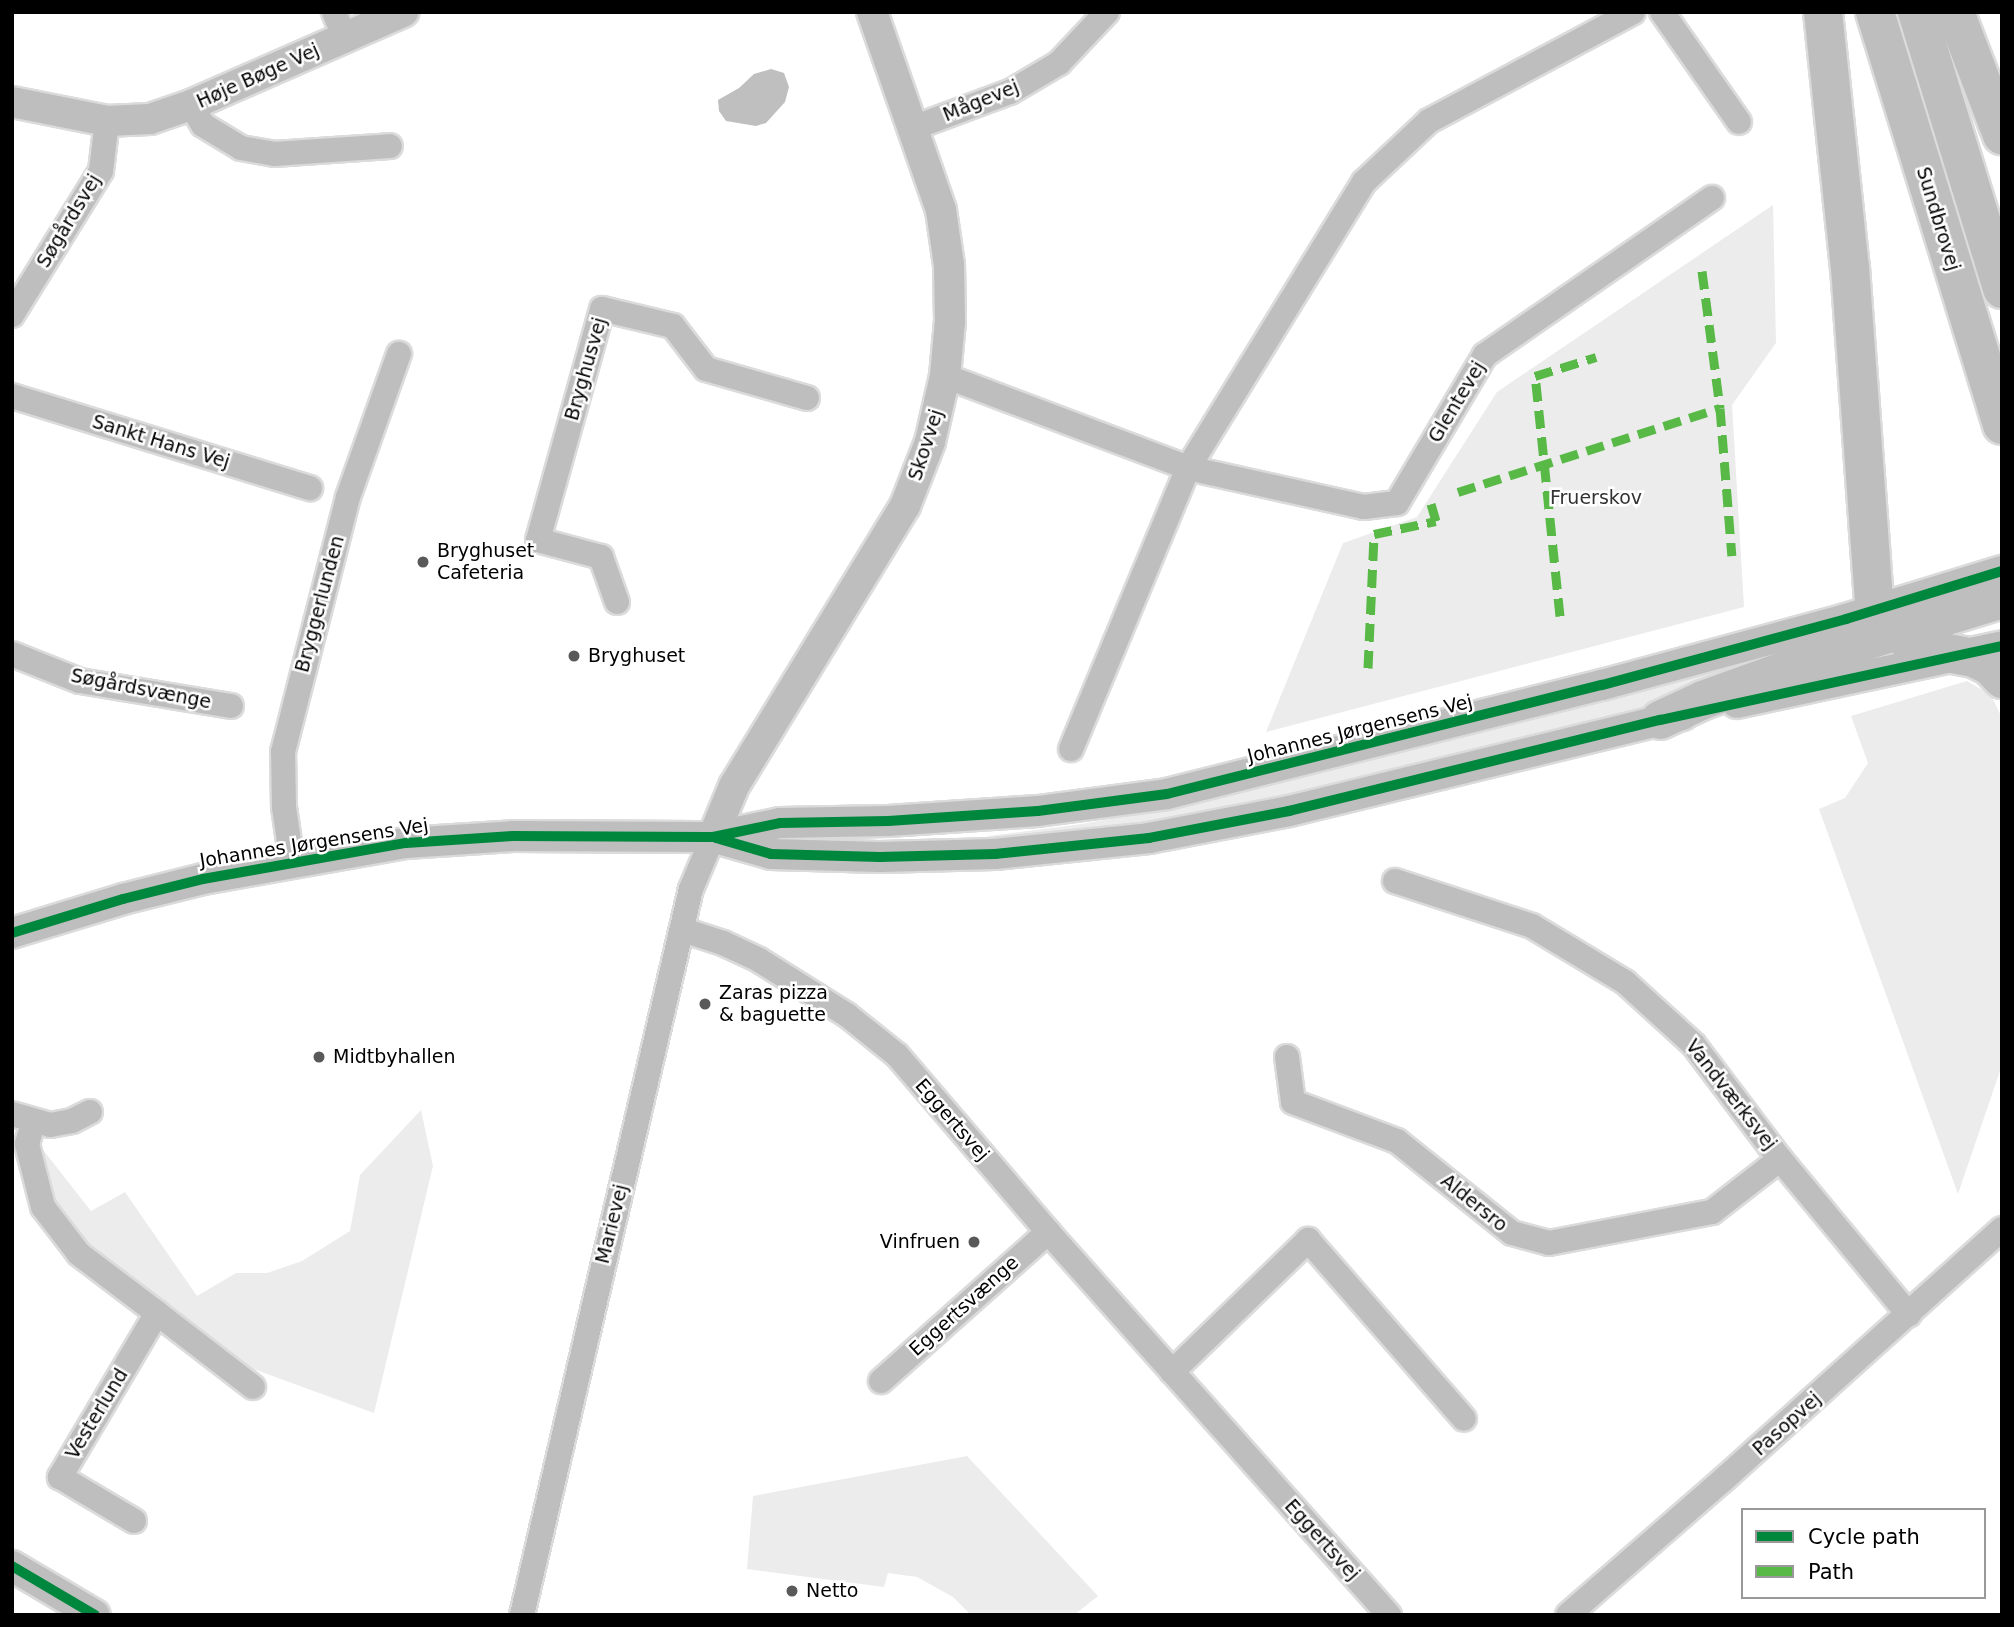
<!DOCTYPE html>
<meta charset="utf-8">
<style>
body{margin:0}
#map{position:relative;width:2014px;height:1627px;overflow:hidden;background:#fff;font-family:"DejaVu Sans",sans-serif}
div>[style]{position:absolute}
.green>*{inset:0;background:#ececec}
.water>*{inset:0;background:#bfbfbf}
.roads{filter:drop-shadow(2px 0 #dbdbdb) drop-shadow(-2px 0 #dbdbdb) drop-shadow(0 2px #dbdbdb) drop-shadow(0 -2px #dbdbdb)}
.minor>*{height:24px;margin:-12px;padding:0 12px;transform-origin:12px;border-radius:12px;background:#bebebe}
.tertiary>*{height:30px;margin:-15px;padding:0 15px;transform-origin:15px;border-radius:15px;background:#bebebe}
.primary>*{height:38px;margin:-19px;padding:0 19px;transform-origin:19px;border-radius:19px;background:#bebebe}
.quiet>*{height:9px;margin-top:-4.5px;transform-origin:0;background:repeating-linear-gradient(90deg,#58b947 0 18px,transparent 0 27px)}
.cycleway>*{height:10px;margin:-5px;padding:0 5px;transform-origin:5px;border-radius:5px;background:#00873e}
.dots>*{width:19px;height:19px;translate:-50% -50%;box-sizing:border-box;border:4px solid #fff;border-radius:50%}
span{translate:-50% -50%;white-space:nowrap;text-align:center;line-height:1.15;-webkit-text-stroke:5px #fff;paint-order:stroke}
.street-label{font-size:19px;color:#000}
.park-label{font-size:19px;color:#333}
.poi-label{font-size:19px;color:#000}
.left{translate:0 -50%;text-align:left}
.right{translate:-100% -50%;text-align:right}
.frame{position:absolute;inset:0;border:14px solid #000;pointer-events:none}
.legend{position:absolute;left:1741px;top:1508px;width:245px;height:91px;box-sizing:border-box;background:#fff;border:2px solid #999;margin:0;padding:9px 12px;list-style:none;font-size:21px;color:#000}
.legend li{display:flex;align-items:center;gap:14px;height:35px}
.legend b{width:35px;border:2px solid #999}
</style>
<div id="map">
<div class="green">
<i style="clip-path:polygon(1773px 205px,1776px 343px,1732px 405px,1744px 607px,1266px 732px,1343px 543px,1417px 517px,1497px 392px)"></i>
<i style="clip-path:polygon(1860px 629px,1656px 707px,1306px 795px,1176px 821px,988px 841px,988px 836px,1082px 824px,1171px 808px,1301px 778px,1651px 688px)"></i>
<i style="clip-path:polygon(1967px 681px,1991px 695px,2002px 718px,2002px 1065px,1958px 1194px,1819px 809px,1845px 798px,1868px 763px,1851px 716px)"></i>
<i style="clip-path:polygon(421px 1110px,433px 1166px,374px 1413px,245px 1366px,93px 1255px,64px 1223px,47px 1189px,39px 1162px,40px 1146px,91px 1211px,125px 1192px,197px 1296px,236px 1273px,267px 1273px,302px 1261px,350px 1231px,360px 1175px)"></i>
<i style="clip-path:polygon(967px 1456px,1098px 1596px,1074px 1615px,971px 1615px,953px 1597px,917px 1577px,888px 1573px,884px 1587px,747px 1569px,753px 1496px)"></i>
</div>
<div class="water">
<i style="clip-path:polygon(771px 69px,784px 73px,789px 87px,785px 102px,766px 123px,756px 126px,726px 121px,719px 111px,718px 100px,739px 88px,754px 74px)"></i>
</div>
<div class="roads">
<div class="minor">
<i style="left:334px;top:12px;width:28px;rotate:67deg"></i>
<i style="left:1662px;top:12px;width:134px;rotate:55deg"></i>
<i style="left:191px;top:105px;width:23px;rotate:59deg"></i>
<i style="left:203px;top:125px;width:44px;rotate:31.2deg"></i>
<i style="left:241px;top:148px;width:34px;rotate:10deg"></i>
<i style="left:274px;top:154px;width:116px;rotate:-3.9deg"></i>
<i style="left:913px;top:128px;width:103px;rotate:-20.4deg"></i>
<i style="left:1010px;top:92px;width:57px;rotate:-30.6deg"></i>
<i style="left:1059px;top:63px;width:70px;rotate:-46.7deg"></i>
<i style="left:12px;top:315px;width:169px;rotate:-58.3deg"></i>
<i style="left:101px;top:171px;width:50px;rotate:-83.2deg"></i>
<i style="left:945px;top:376px;width:260px;rotate:20.7deg"></i>
<i style="left:1188px;top:468px;width:180px;rotate:12.5deg"></i>
<i style="left:1364px;top:507px;width:33px;rotate:-7deg"></i>
<i style="left:1397px;top:503px;width:172px;rotate:-59.3deg"></i>
<i style="left:1485px;top:355px;width:276px;rotate:-34.7deg"></i>
<i style="left:12px;top:396px;width:312px;rotate:17.2deg"></i>
<i style="left:617px;top:602px;width:48px;rotate:-109.6deg"></i>
<i style="left:601px;top:557px;width:65px;rotate:-164.9deg"></i>
<i style="left:538px;top:540px;width:240px;rotate:-74.5deg"></i>
<i style="left:602px;top:309px;width:73px;rotate:13.5deg"></i>
<i style="left:673px;top:326px;width:54px;rotate:52.5deg"></i>
<i style="left:706px;top:369px;width:105px;rotate:16deg"></i>
<i style="left:12px;top:654px;width:73px;rotate:21.7deg"></i>
<i style="left:80px;top:681px;width:153px;rotate:9.4deg"></i>
<i style="left:1071px;top:749px;width:304px;rotate:-67.4deg"></i>
<i style="left:1188px;top:468px;width:336px;rotate:-58.4deg"></i>
<i style="left:1364px;top:182px;width:89px;rotate:-43.2deg"></i>
<i style="left:1429px;top:121px;width:231px;rotate:-28.1deg"></i>
<i style="left:292px;top:862px;width:56px;rotate:-98.3deg"></i>
<i style="left:284px;top:807px;width:55px;rotate:-91deg"></i>
<i style="left:283px;top:752px;width:263px;rotate:-75.7deg"></i>
<i style="left:348px;top:497px;width:152px;rotate:-70.4deg"></i>
<i style="left:1395px;top:881px;width:144px;rotate:18.2deg"></i>
<i style="left:1532px;top:926px;width:109px;rotate:31.1deg"></i>
<i style="left:1625px;top:982px;width:93px;rotate:42.4deg"></i>
<i style="left:1694px;top:1045px;width:143px;rotate:53deg"></i>
<i style="left:1780px;top:1159px;width:202px;rotate:50.4deg"></i>
<i style="left:683px;top:930px;width:42px;rotate:18deg"></i>
<i style="left:723px;top:943px;width:40px;rotate:25deg"></i>
<i style="left:759px;top:960px;width:104px;rotate:32deg"></i>
<i style="left:847px;top:1015px;width:64px;rotate:38.7deg"></i>
<i style="left:897px;top:1055px;width:233px;rotate:49.5deg"></i>
<i style="left:1048px;top:1232px;width:513px;rotate:48.32deg"></i>
<i style="left:1287px;top:1057px;width:45px;rotate:82.4deg"></i>
<i style="left:1293px;top:1102px;width:111px;rotate:20.6deg"></i>
<i style="left:1397px;top:1141px;width:147px;rotate:38.7deg"></i>
<i style="left:1512px;top:1233px;width:38px;rotate:15deg"></i>
<i style="left:1549px;top:1243px;width:166px;rotate:-10.8deg"></i>
<i style="left:1712px;top:1212px;width:86px;rotate:-37.9deg"></i>
<i style="left:12px;top:1114px;width:40px;rotate:16deg"></i>
<i style="left:50px;top:1125px;width:22px;rotate:-10deg"></i>
<i style="left:72px;top:1121px;width:20px;rotate:-27deg"></i>
<i style="left:33px;top:1123px;width:22px;rotate:106deg"></i>
<i style="left:27px;top:1144px;width:65px;rotate:75.7deg"></i>
<i style="left:43px;top:1207px;width:59px;rotate:52.5deg"></i>
<i style="left:79px;top:1254px;width:98px;rotate:37.1deg"></i>
<i style="left:157px;top:1313px;width:191px;rotate:120.6deg"></i>
<i style="left:60px;top:1477px;width:86px;rotate:30.7deg"></i>
<i style="left:157px;top:1313px;width:121px;rotate:37.6deg"></i>
<i style="left:1172px;top:1372px;width:190px;rotate:-44.1deg"></i>
<i style="left:1308px;top:1240px;width:237px;rotate:48.9deg"></i>
<i style="left:881px;top:1381px;width:224px;rotate:-41.7deg"></i>
<i style="left:522px;top:1615px;width:745px;rotate:-76.9deg"></i>
<i style="left:691px;top:889px;width:56px;rotate:-67.1deg"></i>
<i style="left:1568px;top:1615px;width:206px;rotate:-41.1deg"></i>
<i style="left:1723px;top:1480px;width:375px;rotate:-42deg"></i>
</div>
<div class="tertiary">
<i style="left:12px;top:102px;width:97px;rotate:11.3deg"></i>
<i style="left:107px;top:121px;width:43px;rotate:-2.7deg"></i>
<i style="left:150px;top:119px;width:43px;rotate:-18.9deg"></i>
<i style="left:191px;top:105px;width:232px;rotate:-23.7deg"></i>
<i style="left:1737px;top:703px;width:271px;rotate:-12.1deg"></i>
<i style="left:713px;top:837px;width:55px;rotate:-67.6deg"></i>
<i style="left:734px;top:786px;width:328px;rotate:-58.6deg"></i>
<i style="left:905px;top:506px;width:69px;rotate:-68.7deg"></i>
<i style="left:930px;top:442px;width:68px;rotate:-77.2deg"></i>
<i style="left:945px;top:376px;width:55px;rotate:-84.8deg"></i>
<i style="left:950px;top:321px;width:56px;rotate:-91deg"></i>
<i style="left:949px;top:265px;width:56px;rotate:-98.3deg"></i>
<i style="left:941px;top:210px;width:210px;rotate:-109.2deg"></i>
<i style="left:716px;top:838px;width:57px;rotate:16.2deg"></i>
<i style="left:771px;top:854px;width:109px;rotate:1.6deg"></i>
<i style="left:880px;top:857px;width:115px;rotate:-1.5deg"></i>
<i style="left:995px;top:854px;width:155px;rotate:-5.9deg"></i>
<i style="left:1149px;top:838px;width:143px;rotate:-10.9deg"></i>
<i style="left:1289px;top:811px;width:405px;rotate:-13.7deg"></i>
<i style="left:12px;top:933px;width:116px;rotate:-17deg"></i>
<i style="left:123px;top:899px;width:82px;rotate:-14deg"></i>
<i style="left:203px;top:879px;width:206px;rotate:-10.1deg"></i>
<i style="left:406px;top:843px;width:107px;rotate:-3.7deg"></i>
<i style="left:513px;top:836px;width:200px;rotate:0.3deg"></i>
<i style="left:713px;top:837px;width:68px;rotate:-11.8deg"></i>
<i style="left:780px;top:823px;width:108px;rotate:-1.1deg"></i>
<i style="left:888px;top:821px;width:150px;rotate:-3.8deg"></i>
<i style="left:1038px;top:811px;width:130px;rotate:-7.5deg"></i>
<i style="left:1167px;top:794px;width:448px;rotate:-14.1deg"></i>
<i style="left:1602px;top:685px;width:253px;rotate:-15.1deg"></i>
<i style="left:1846px;top:619px;width:163px;rotate:-17.1deg"></i>
<i style="left:12px;top:1566px;width:96px;rotate:30.6deg"></i>
</div>
<div class="primary">
<i style="left:1823px;top:12px;width:256px;rotate:84deg"></i>
<i style="left:1850px;top:267px;width:333px;rotate:85.9deg"></i>
<i style="left:1874px;top:599px;width:27px;rotate:59deg"></i>
<i style="left:1888px;top:622px;width:26px;rotate:43deg"></i>
<i style="left:1907px;top:640px;width:26px;rotate:23deg"></i>
<i style="left:1931px;top:650px;width:44px;rotate:10.5deg"></i>
<i style="left:1974px;top:658px;width:18px;rotate:27deg"></i>
<i style="left:1990px;top:666px;width:18px;rotate:47deg"></i>
<i style="left:1875px;top:12px;width:432px;rotate:72.9deg"></i>
<i style="left:1917px;top:12px;width:290px;rotate:72.9deg"></i>
<i style="left:1955px;top:12px;width:132px;rotate:69.1deg"></i>
<i style="left:1660px;top:720px;width:47px;rotate:-24.9deg"></i>
<i style="left:1703px;top:700px;width:186px;rotate:-19.8deg"></i>
<i style="left:1878px;top:637px;width:130px;rotate:-17deg"></i>
</div>
</div>
<div class="quiet">
<i style="left:1702px;top:271px;width:138px;rotate:82.5deg"></i>
<i style="left:1720px;top:408px;width:148px;rotate:85.4deg"></i>
<i style="left:1458px;top:492px;width:275px;rotate:-17.8deg"></i>
<i style="left:1560px;top:616px;width:241px;rotate:-95.9deg"></i>
<i style="left:1535px;top:376px;width:64px;rotate:-17.3deg"></i>
<i style="left:1368px;top:668px;width:134px;rotate:-87.4deg"></i>
<i style="left:1374px;top:534px;width:63px;rotate:-11.8deg"></i>
<i style="left:1436px;top:521px;width:18px;rotate:-106deg"></i>
</div>
<div class="cycleway">
<i style="left:716px;top:838px;width:57px;rotate:16.2deg"></i>
<i style="left:771px;top:854px;width:109px;rotate:1.6deg"></i>
<i style="left:880px;top:857px;width:115px;rotate:-1.5deg"></i>
<i style="left:995px;top:854px;width:155px;rotate:-5.9deg"></i>
<i style="left:1149px;top:838px;width:143px;rotate:-10.9deg"></i>
<i style="left:1289px;top:811px;width:382px;rotate:-13.8deg"></i>
<i style="left:1660px;top:720px;width:350px;rotate:-12.2deg"></i>
<i style="left:12px;top:933px;width:116px;rotate:-17deg"></i>
<i style="left:123px;top:899px;width:82px;rotate:-14deg"></i>
<i style="left:203px;top:879px;width:206px;rotate:-10.1deg"></i>
<i style="left:406px;top:843px;width:107px;rotate:-3.7deg"></i>
<i style="left:513px;top:836px;width:200px;rotate:0.3deg"></i>
<i style="left:713px;top:837px;width:68px;rotate:-11.8deg"></i>
<i style="left:780px;top:823px;width:108px;rotate:-1.1deg"></i>
<i style="left:888px;top:821px;width:150px;rotate:-3.8deg"></i>
<i style="left:1038px;top:811px;width:130px;rotate:-7.5deg"></i>
<i style="left:1167px;top:794px;width:448px;rotate:-14.1deg"></i>
<i style="left:1602px;top:685px;width:253px;rotate:-15.1deg"></i>
<i style="left:1846px;top:619px;width:163px;rotate:-17.1deg"></i>
<i style="left:12px;top:1566px;width:96px;rotate:30.6deg"></i>
</div>
<div class="dots">
<i style="left:423px;top:562px;background:#595959"></i>
<i style="left:574px;top:656px;background:#595959"></i>
<i style="left:705px;top:1004px;background:#595959"></i>
<i style="left:319px;top:1057px;background:#595959"></i>
<i style="left:974px;top:1242px;background:#595959"></i>
<i style="left:792px;top:1591px;background:#595959"></i>
</div>
<div class="street-label">
<span style="left:258px;top:76px;rotate:-24deg">Høje Bøge Vej</span>
<span style="left:981px;top:101px;rotate:-22deg">Mågevej</span>
<span style="left:1938px;top:219px;rotate:73deg">Sundbrovej</span>
<span style="left:69px;top:221px;rotate:-59deg">Søgårdsvej</span>
<span style="left:586px;top:369px;rotate:-74deg">Bryghusvej</span>
<span style="left:1457px;top:402px;rotate:-59deg">Glentevej</span>
<span style="left:161px;top:442px;rotate:17deg">Sankt Hans Vej</span>
<span style="left:926px;top:445px;rotate:-72deg">Skovvej</span>
<span style="left:320px;top:604px;rotate:-75deg">Bryggerlunden</span>
<span style="left:141px;top:689px;rotate:11deg">Søgårdsvænge</span>
<span style="left:1360px;top:729px;rotate:-14deg">Johannes Jørgensens Vej</span>
<span style="left:314px;top:843px;rotate:-9deg">Johannes Jørgensens Vej</span>
<span style="left:1731px;top:1095px;rotate:52deg">Vandværksvej</span>
<span style="left:952px;top:1120px;rotate:49deg">Eggertsvej</span>
<span style="left:1474px;top:1203px;rotate:39deg">Aldersro</span>
<span style="left:612px;top:1224px;rotate:-76deg">Marievej</span>
<span style="left:964px;top:1306px;rotate:-42deg">Eggertsvænge</span>
<span style="left:97px;top:1414px;rotate:-59deg">Vesterlund</span>
<span style="left:1787px;top:1424px;rotate:-42deg">Pasopvej</span>
<span style="left:1322px;top:1540px;rotate:48deg">Eggertsvej</span>
</div>
<div class="park-label">
<span style="left:1596px;top:498px">Fruerskov</span>
</div>
<div class="poi-label">
<span class="left" style="left:437px;top:562px">Bryghuset<br>Cafeteria</span>
<span class="left" style="left:588px;top:656px">Bryghuset</span>
<span class="left" style="left:719px;top:1004px">Zaras pizza<br>&amp; baguette</span>
<span class="left" style="left:333px;top:1057px">Midtbyhallen</span>
<span class="right" style="left:960px;top:1242px">Vinfruen</span>
<span class="left" style="left:806px;top:1591px">Netto</span>
</div>
<div class="frame"></div>
<ul class="legend">
<li><b style="height:9px;background:#00873e"></b>Cycle path</li>
<li><b style="height:9px;background:#58b947"></b>Path</li>
</ul>
</div>
